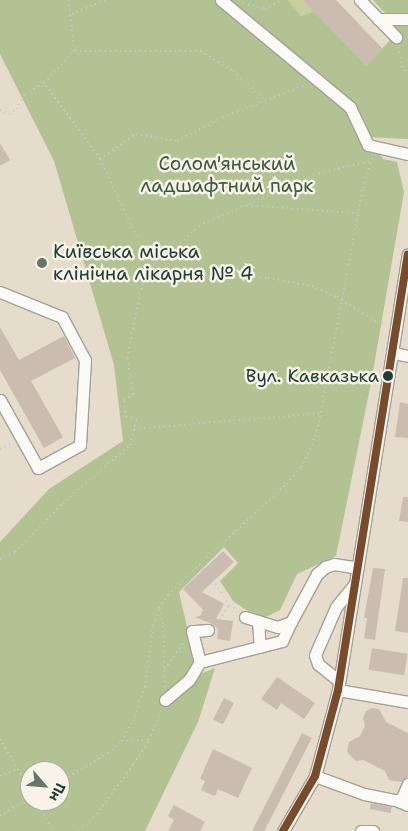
<!DOCTYPE html>
<meta charset="utf-8">
<style>
body{margin:0}
#map{position:relative;width:408px;height:831px;overflow:hidden;background:#e6dccc;font-family:"Shantell Sans",sans-serif}
div>[style]{position:absolute}
.green>*{inset:0;background:#c6d199}
.forest>*{inset:0;background:#b2c292}
.building>*{inset:0;background:#cabdaf;transform-origin:0 0}
.path>*{height:2px;margin-top:-1px;transform-origin:0;background:repeating-linear-gradient(90deg,#c9c9c5 0 1px,transparent 0 5px)}
.roads{filter:drop-shadow(1px 0 #a3a197) drop-shadow(-1px 0 #a3a197) drop-shadow(0 1px #a3a197) drop-shadow(0 -1px #a3a197)}
.minor>*{height:11px;margin:-5.5px;padding:0 5.5px;transform-origin:5.5px;border-radius:5.5px;background:#fbfaf7}
.bus-1>*{height:8px;margin:-4px;padding:0 4px;transform-origin:4px;border-radius:4px;background:#7a4b2a}
.dots>*{width:14px;height:14px;translate:-50% -50%;box-sizing:border-box;border:2px solid #f7f3e8;border-radius:50%}
span{translate:-50% -50%;white-space:nowrap;text-align:center;line-height:1.15;-webkit-text-stroke:5px #f7f3e8;paint-order:stroke}
.bus-label{font-size:18px;color:#1f3d34}
.right{translate:-100% -50%;text-align:right}
.park-label{font-size:19px;color:#3b5940}
.poi-label{font-size:19px;color:#1f3d34}
.left{translate:0 -50%;text-align:left}
.north{position:absolute;left:20px;top:761px;width:50px;height:50px;box-sizing:border-box;background:#f7f3e8;border:1px solid #a1aaa0;border-radius:50%;rotate:117deg;font-size:14px;font-weight:700;line-height:20px;text-align:center;color:#1f3d34}
.north::after{content:'';display:block;margin:auto;width:18px;height:22px;background:#657569;clip-path:polygon(50% 0,100% 100%,50% 72%,0 100%)}
</style>
<div id="map">
<div class="green">
<i style="clip-path:polygon(288px 0,302px 0,314px 11px,301px 16px)"></i>
</div>
<div class="forest">
<i style="clip-path:polygon(evenodd,0 0,288px 0,301px 16px,314px 11px,366px 65px,396px 34px,386px 23px,408px 22px,408px 139px,363px 137px,376px 147px,383px 159px,397px 162px,404px 192px,371px 383px,336px 556px,297px 574px,280px 610px,266px 617px,248px 611px,233px 601px,220px 581px,238px 563px,224px 547px,179px 592px,198px 675px,215px 668px,198px 722px,145px 831px,0 831px,0 542px,49px 489px,123px 441px,114px 365px,54px 161px,0 54px,0 0,30px 771px,60px 771px,60px 801px,30px 801px,30px 771px)"></i>
<i style="clip-path:polygon(373px 0,408px 0,408px 16px,385px 13px)"></i>
</div>
<div class="building">
<i style="clip-path:polygon(302px 0,336px 0,383px 49px,366px 65px)"></i>
<i style="clip-path:polygon(0 143px,10px 160px,0 166px)"></i>
<i style="clip-path:polygon(0 327px,19px 360px,64px 336px,75px 358px,31px 381px,63px 437px,44px 448px,0 370px)"></i>
<i style="clip-path:polygon(400px 402px,408px 404px,408px 438px,395px 437px)"></i>
<i style="clip-path:polygon(403px 497px,408px 497px,408px 522px,399px 521px)"></i>
<i style="clip-path:polygon(223px 551px,234px 562px,202px 592px,224px 604px,216px 619px,233px 621px,230px 641px,217px 639px,218px 629px,212px 624px,195px 617px,200px 616px,203px 610px,183px 589px)"></i>
<i style="clip-path:polygon(373px 568px,385px 569px,375px 640px,364px 638px,367px 618px,364px 618px)"></i>
<i style="clip-path:polygon(403px 578px,408px 578px,408px 633px,395px 631px)"></i>
<i style="left:372px;top:648px;width:36px;height:22px;rotate:9deg"></i>
<i style="clip-path:polygon(277px 677px,315px 703px,304px 719px,281px 703px,277px 710px,261px 699px)"></i>
<i style="left:224px;top:698px;width:11px;height:24px;rotate:27deg"></i>
<i style="clip-path:polygon(372px 708px,379px 709px,386px 722px,408px 733px,408px 777px,401px 782px,389px 780px,385px 771px,363px 760px,356px 761px,347px 752px,349px 742px,360px 736px,365px 726px,363px 718px,366px 711px)"></i>
<i style="left:302px;top:733px;width:11px;height:110px;rotate:27deg"></i>
<i style="clip-path:polygon(213px 749px,252px 768px,238px 798px,218px 789px,215px 796px,201px 790px,205px 781px,200px 779px)"></i>
<i style="left:371px;top:803px;width:21px;height:6px;rotate:11deg"></i>
<i style="clip-path:polygon(174px 805px,205px 822px,200px 831px,168px 831px,174px 820px,168px 816px)"></i>
</div>
<div class="path">
<i style="left:243px;top:3px;width:23px;rotate:15deg"></i>
<i style="left:265px;top:9px;width:19px;rotate:-28deg"></i>
<i style="left:72px;top:14px;width:36px;rotate:-23deg"></i>
<i style="left:398px;top:47px;width:19px;rotate:78deg"></i>
<i style="left:402px;top:66px;width:10px;rotate:53deg"></i>
<i style="left:75px;top:51px;width:126px"></i>
<i style="left:201px;top:51px;width:38px;rotate:32deg"></i>
<i style="left:233px;top:71px;width:45px;rotate:42.3deg"></i>
<i style="left:0;top:110px;width:10px;rotate:24deg"></i>
<i style="left:9px;top:114px;width:9px;rotate:-36deg"></i>
<i style="left:16px;top:109px;width:17px;rotate:-59deg"></i>
<i style="left:25px;top:94px;width:22px;rotate:-30deg"></i>
<i style="left:100px;top:159px;width:44px;rotate:-34.8deg"></i>
<i style="left:136px;top:134px;width:42px;rotate:9.7deg"></i>
<i style="left:177px;top:141px;width:52px;rotate:-27.6deg"></i>
<i style="left:223px;top:117px;width:89px;rotate:-21.1deg"></i>
<i style="left:249px;top:204px;width:77px;rotate:-23.9deg"></i>
<i style="left:319px;top:173px;width:53px;rotate:-13deg"></i>
<i style="left:145px;top:271px;width:20px;rotate:-3deg"></i>
<i style="left:165px;top:270px;width:103px;rotate:4.4deg"></i>
<i style="left:268px;top:278px;width:45px;rotate:10.3deg"></i>
<i style="left:312px;top:286px;width:27px;rotate:24deg"></i>
<i style="left:337px;top:297px;width:47px;rotate:32deg"></i>
<i style="left:377px;top:322px;width:9px;rotate:13deg"></i>
<i style="left:145px;top:271px;width:76px;rotate:-39.1deg"></i>
<i style="left:204px;top:223px;width:47px;rotate:-22.7deg"></i>
<i style="left:247px;top:205px;width:111px;rotate:4.1deg"></i>
<i style="left:134px;top:429px;width:188px;rotate:-4.9deg"></i>
<i style="left:0;top:449px;width:14px;rotate:-25deg"></i>
<i style="left:0;top:559px;width:17px;rotate:-25deg"></i>
<i style="left:15px;top:552px;width:69px;rotate:-45.6deg"></i>
<i style="left:63px;top:503px;width:89px;rotate:-40.9deg"></i>
<i style="left:130px;top:445px;width:27px;rotate:-75deg"></i>
<i style="left:137px;top:419px;width:11px;rotate:-170deg"></i>
<i style="left:126px;top:417px;width:17px;rotate:-97deg"></i>
<i style="left:124px;top:400px;width:11px;rotate:-34deg"></i>
<i style="left:133px;top:394px;width:36px;rotate:-99deg"></i>
<i style="left:127px;top:358px;width:89px;rotate:-78.3deg"></i>
<i style="left:145px;top:271px;width:25px;rotate:-99deg"></i>
<i style="left:141px;top:246px;width:96px;rotate:-115.2deg"></i>
<i style="left:100px;top:159px;width:94px;rotate:-126.4deg"></i>
<i style="left:44px;top:83px;width:44px;rotate:-46.8deg"></i>
<i style="left:74px;top:51px;width:51px;rotate:-95.6deg"></i>
<i style="left:199px;top:565px;width:15px;rotate:42deg"></i>
<i style="left:210px;top:575px;width:36px;rotate:58deg"></i>
<i style="left:217px;top:624px;width:22px;rotate:-58deg"></i>
<i style="left:229px;top:605px;width:10px;rotate:37deg"></i>
<i style="left:165px;top:669px;width:33px;rotate:-55deg"></i>
<i style="left:165px;top:687px;width:63px;rotate:-91.8deg"></i>
<i style="left:163px;top:624px;width:16px;rotate:-104deg"></i>
<i style="left:159px;top:608px;width:16px;rotate:-55deg"></i>
<i style="left:168px;top:595px;width:34px;rotate:-45deg"></i>
<i style="left:192px;top:571px;width:129px;rotate:-42.5deg"></i>
<i style="left:287px;top:484px;width:22px;rotate:-51deg"></i>
<i style="left:301px;top:467px;width:25px;rotate:-63deg"></i>
<i style="left:312px;top:445px;width:24px;rotate:-73deg"></i>
<i style="left:319px;top:422px;width:238px;rotate:-79.4deg"></i>
<i style="left:363px;top:188px;width:34px;rotate:-73deg"></i>
<i style="left:0;top:739px;width:59px;rotate:59.5deg"></i>
<i style="left:122px;top:741px;width:27px;rotate:-2deg"></i>
<i style="left:0;top:776px;width:19px;rotate:-21deg"></i>
<i style="left:60px;top:782px;width:56px;rotate:-31.1deg"></i>
<i style="left:108px;top:753px;width:18px;rotate:-43deg"></i>
<i style="left:121px;top:741px;width:23px;rotate:-59deg"></i>
<i style="left:133px;top:721px;width:36px;rotate:-71deg"></i>
<i style="left:145px;top:687px;width:63px;rotate:-82.6deg"></i>
<i style="left:153px;top:625px;width:17px;rotate:-69deg"></i>
<i style="left:36px;top:801px;width:34px;rotate:60deg"></i>
<i style="left:0;top:816px;width:35px;rotate:-31deg"></i>
<i style="left:78px;top:831px;width:25px;rotate:-42deg"></i>
<i style="left:97px;top:814px;width:62px;rotate:-53.5deg"></i>
<i style="left:134px;top:764px;width:28px;rotate:-58deg"></i>
<i style="left:149px;top:740px;width:31px;rotate:-68deg"></i>
</div>
<div class="roads">
<div class="minor">
<i style="left:221px;top:0;width:168px;rotate:39.7deg"></i>
<i style="left:350px;top:107px;width:42px;rotate:64.7deg"></i>
<i style="left:368px;top:145px;width:41px;rotate:12.7deg"></i>
<i style="left:360px;top:0;width:52px;rotate:45.8deg"></i>
<i style="left:378px;top:19px;width:30px"></i>
<i style="left:0;top:292px;width:67px;rotate:22deg"></i>
<i style="left:62px;top:317px;width:49px;rotate:61.9deg"></i>
<i style="left:85px;top:360px;width:85px;rotate:93.4deg"></i>
<i style="left:80px;top:445px;width:48px;rotate:151.3deg"></i>
<i style="left:38px;top:468px;width:78px;rotate:-119.2deg"></i>
<i style="left:393px;top:353px;width:15px;rotate:11deg"></i>
<i style="left:245px;top:617px;width:34px;rotate:17deg"></i>
<i style="left:278px;top:627px;width:14px;rotate:-21deg"></i>
<i style="left:291px;top:622px;width:55px;rotate:-61.6deg"></i>
<i style="left:317px;top:574px;width:11px;rotate:-41deg"></i>
<i style="left:325px;top:567px;width:9px;rotate:-18deg"></i>
<i style="left:334px;top:564px;width:24px;rotate:9deg"></i>
<i style="left:258px;top:621px;width:26px;rotate:86deg"></i>
<i style="left:208px;top:630px;width:16px;rotate:176deg"></i>
<i style="left:192px;top:631px;width:32px;rotate:76deg"></i>
<i style="left:200px;top:662px;width:85px;rotate:-14.4deg"></i>
<i style="left:282px;top:641px;width:21px;rotate:-65deg"></i>
<i style="left:339px;top:681px;width:27px;rotate:-141deg"></i>
<i style="left:318px;top:664px;width:9px;rotate:-108deg"></i>
<i style="left:315px;top:655px;width:52px;rotate:-66.4deg"></i>
<i style="left:336px;top:607px;width:28px;rotate:-51deg"></i>
<i style="left:338px;top:690px;width:71px;rotate:9.7deg"></i>
<i style="left:165px;top:700px;width:31px;rotate:-40deg"></i>
<i style="left:189px;top:680px;width:21px;rotate:-59deg"></i>
<i style="left:315px;top:776px;width:52px;rotate:20.2deg"></i>
<i style="left:364px;top:794px;width:33px;rotate:11deg"></i>
<i style="left:396px;top:800px;width:13px;rotate:23deg"></i>
<i style="left:400px;top:802px;width:20px;rotate:-66deg"></i>
<i style="left:283px;top:831px;width:64px;rotate:-59.8deg"></i>
<i style="left:315px;top:776px;width:89px;rotate:-75deg"></i>
<i style="left:338px;top:690px;width:441px;rotate:-80.9deg"></i>
<i style="left:361px;top:831px;width:12px"></i>
</div>
</div>
<div class="bus-1">
<i style="left:283px;top:831px;width:64px;rotate:-59.8deg"></i>
<i style="left:315px;top:776px;width:89px;rotate:-75deg"></i>
<i style="left:338px;top:690px;width:441px;rotate:-80.9deg"></i>
</div>
<div class="dots">
<i style="left:42px;top:263px;background:#657569"></i>
<i style="left:388px;top:376px;background:#1f3d34"></i>
</div>
<div class="bus-label">
<span class="right" style="left:379px;top:376px">Вул. Кавказька</span>
</div>
<div class="park-label">
<span style="left:227px;top:175px">Солом'янський<br>ладшафтний парк</span>
</div>
<div class="poi-label">
<span class="left" style="left:53px;top:263px">Київська міська<br>клінічна лікарня № 4</span>
</div>
<div class="north">Пн</div>
</div>
